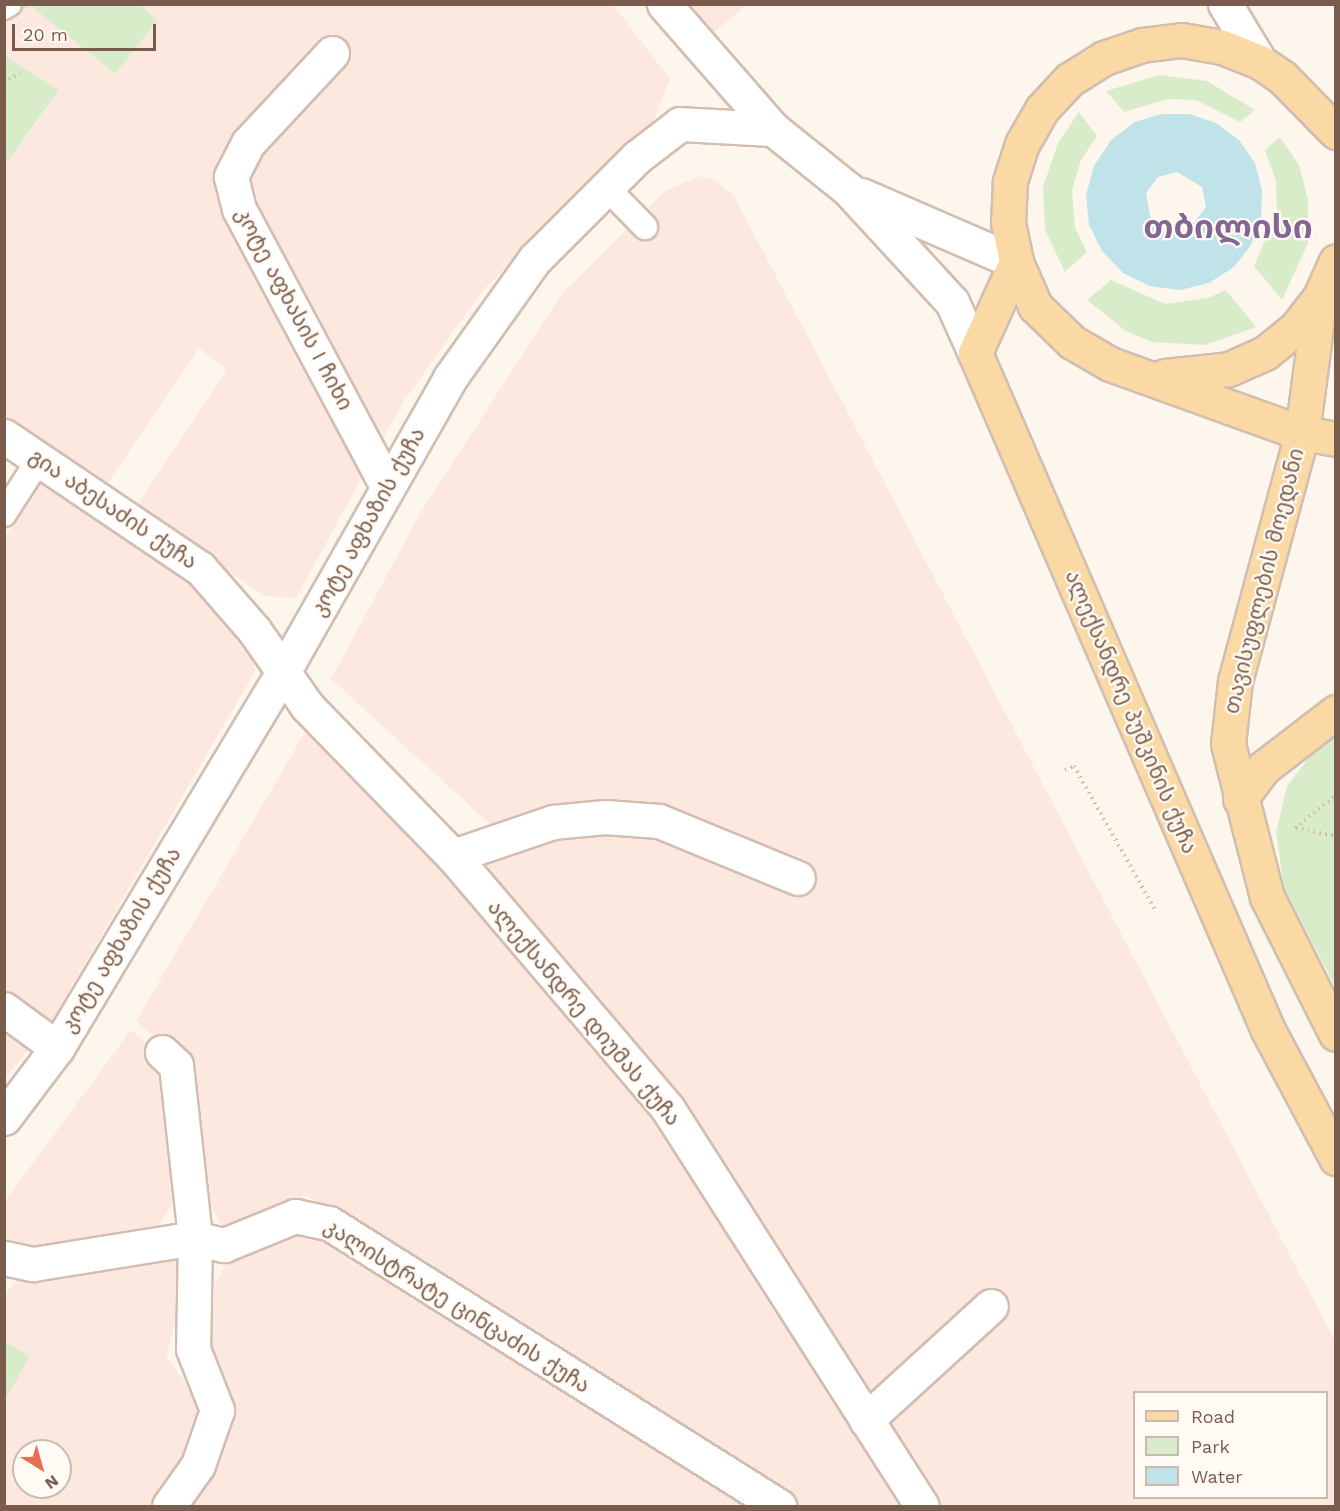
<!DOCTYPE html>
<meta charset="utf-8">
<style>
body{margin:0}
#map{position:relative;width:1340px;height:1511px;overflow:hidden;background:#fdf6ec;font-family:"Work Sans","Noto Sans Georgian",sans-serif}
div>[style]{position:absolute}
.commercial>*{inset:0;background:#fde8e0}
.green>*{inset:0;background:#d8ecc9}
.water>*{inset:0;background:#bfe3e8}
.path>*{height:4px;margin-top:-2px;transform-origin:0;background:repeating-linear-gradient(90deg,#d9b8a5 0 1.5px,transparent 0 6px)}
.roads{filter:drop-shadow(2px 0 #d1beb0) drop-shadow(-2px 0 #d1beb0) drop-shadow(0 2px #d1beb0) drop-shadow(0 -2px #d1beb0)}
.lane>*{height:24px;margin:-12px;padding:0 12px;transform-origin:12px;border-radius:12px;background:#fff}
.street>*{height:33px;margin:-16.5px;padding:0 16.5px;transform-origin:16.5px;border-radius:16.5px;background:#fff}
.secondary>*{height:33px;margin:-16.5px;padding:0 16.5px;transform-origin:16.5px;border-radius:16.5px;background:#fff}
.primary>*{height:33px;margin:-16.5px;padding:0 16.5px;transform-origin:16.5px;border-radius:16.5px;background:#fbd9a5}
span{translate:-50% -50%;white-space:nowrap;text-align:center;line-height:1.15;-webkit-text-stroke:4.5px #fffaf3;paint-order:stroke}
.street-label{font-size:21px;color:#7a5c4d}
.town-label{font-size:33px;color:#846695;font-weight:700}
.frame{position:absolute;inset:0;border:6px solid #7a5c4d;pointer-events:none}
.legend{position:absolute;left:1133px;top:1391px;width:195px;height:108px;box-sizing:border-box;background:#fffaf3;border:2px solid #cabbb1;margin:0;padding:8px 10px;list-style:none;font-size:18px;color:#7a5c4d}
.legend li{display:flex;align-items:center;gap:12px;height:30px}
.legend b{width:30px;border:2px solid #cabbb1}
.north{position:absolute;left:12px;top:1439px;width:60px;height:60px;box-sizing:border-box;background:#fffaf3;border:2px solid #cabbb1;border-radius:50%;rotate:143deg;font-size:16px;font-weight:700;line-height:24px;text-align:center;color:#7a5c4d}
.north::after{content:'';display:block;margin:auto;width:21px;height:27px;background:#e76f51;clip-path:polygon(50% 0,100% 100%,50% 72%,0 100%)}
.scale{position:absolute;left:12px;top:24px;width:144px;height:27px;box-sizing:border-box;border:3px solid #7a5c4d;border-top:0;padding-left:8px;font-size:18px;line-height:21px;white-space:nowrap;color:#7a5c4d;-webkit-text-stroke:4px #fffaf3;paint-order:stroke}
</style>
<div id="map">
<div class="commercial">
<i style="clip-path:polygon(140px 5px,613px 5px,670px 79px,648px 135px,544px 226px,480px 294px,402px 404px,296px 598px,265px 596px,135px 508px,227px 370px,199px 348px,105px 487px,5px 422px,5px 165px,59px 91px,5px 56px,4px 19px,31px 6px,115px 74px,157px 21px)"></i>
<i style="clip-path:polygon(664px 5px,746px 5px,699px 45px)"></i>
<i style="clip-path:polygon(evenodd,699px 176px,717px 181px,734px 196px,1335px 1341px,1335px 1506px,929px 1506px,790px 1284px,488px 887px,490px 824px,331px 679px,421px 512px,563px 292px,664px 192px,699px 176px,1134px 1392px,1326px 1392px,1326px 1498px,1134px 1498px,1134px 1392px)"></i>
<i style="clip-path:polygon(45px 474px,174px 556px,240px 631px,256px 670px,48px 1027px,5px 992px,4px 539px)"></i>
<i style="clip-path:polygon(307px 729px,442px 860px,650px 1108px,908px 1506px,779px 1506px,599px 1370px,466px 1299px,306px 1195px,222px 1226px,190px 1168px,184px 1063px,136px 1021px)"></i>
<i style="clip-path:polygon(131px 1030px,171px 1065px,179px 1192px,153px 1235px,18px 1250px,5px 1238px,5px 1201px)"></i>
<i style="clip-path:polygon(5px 1031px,30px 1048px,5px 1078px)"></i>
<i style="clip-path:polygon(276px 1227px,316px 1231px,760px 1506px,183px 1506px,212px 1466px,205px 1301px,227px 1262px)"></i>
<i style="clip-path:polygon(evenodd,182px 1250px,185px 1286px,166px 1356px,203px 1408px,201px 1429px,149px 1506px,5px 1506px,4px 1399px,30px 1357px,5px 1341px,5px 1294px,21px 1276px,182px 1250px,24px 1451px,60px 1451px,60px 1487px,24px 1487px,24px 1451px)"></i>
</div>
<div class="green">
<i style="clip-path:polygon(140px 4px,157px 21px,115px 74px,31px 6px,5px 19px,11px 5px)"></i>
<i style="clip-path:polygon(5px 56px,59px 90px,5px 165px)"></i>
<i style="clip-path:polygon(1159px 75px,1207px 81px,1255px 110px,1240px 122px,1196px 100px,1168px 99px,1124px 112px,1106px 91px)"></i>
<i style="clip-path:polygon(1079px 112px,1097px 136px,1081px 160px,1072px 190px,1075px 228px,1087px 252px,1065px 272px,1045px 230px,1043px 187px,1058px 143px)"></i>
<i style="clip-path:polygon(1280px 137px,1299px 165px,1308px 200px,1308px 243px,1282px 300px,1254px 266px,1277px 213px,1276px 181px,1265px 150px)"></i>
<i style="clip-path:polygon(1111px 280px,1165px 304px,1208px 298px,1226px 290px,1256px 327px,1205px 345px,1152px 342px,1126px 331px,1087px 300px)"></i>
<i style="clip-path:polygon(1335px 737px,1335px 986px,1284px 888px,1276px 832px,1287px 786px,1314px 751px)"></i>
<i style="clip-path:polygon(5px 1341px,30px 1357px,5px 1399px)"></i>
</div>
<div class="water">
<i style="clip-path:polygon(evenodd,1161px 114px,1189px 114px,1216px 123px,1239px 140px,1255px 163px,1262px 190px,1261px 218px,1251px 245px,1234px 267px,1209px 283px,1180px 290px,1150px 286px,1123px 273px,1102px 251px,1089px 225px,1086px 195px,1094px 166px,1111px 140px,1135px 122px,1161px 114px,1177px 172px,1202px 187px,1206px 207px,1188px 231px,1168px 232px,1151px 221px,1146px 193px,1158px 177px,1177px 172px)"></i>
</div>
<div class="path">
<i style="left:4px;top:83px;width:19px;rotate:-32deg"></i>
<i style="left:1065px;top:770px;width:10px;rotate:-24deg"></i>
<i style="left:1074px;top:766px;width:165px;rotate:60.6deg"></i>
<i style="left:1295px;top:828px;width:53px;rotate:-38.8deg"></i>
<i style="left:1296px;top:828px;width:41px;rotate:11.3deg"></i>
</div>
<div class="roads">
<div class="lane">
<i style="left:4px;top:7px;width:6px;rotate:-31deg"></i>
<i style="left:606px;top:187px;width:56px;rotate:45.7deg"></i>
<i style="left:4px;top:514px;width:67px;rotate:-57.3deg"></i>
</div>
<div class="street">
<i style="left:332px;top:53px;width:123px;rotate:133deg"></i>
<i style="left:248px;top:143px;width:38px;rotate:117deg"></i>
<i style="left:231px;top:177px;width:33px;rotate:76deg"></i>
<i style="left:239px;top:209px;width:314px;rotate:61.9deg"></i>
<i style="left:4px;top:436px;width:236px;rotate:34deg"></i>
<i style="left:200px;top:568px;width:82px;rotate:48.9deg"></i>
<i style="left:254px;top:630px;width:93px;rotate:55.1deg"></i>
<i style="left:307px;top:706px;width:209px;rotate:45.8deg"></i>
<i style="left:453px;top:856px;width:332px;rotate:49.6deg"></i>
<i style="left:668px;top:1109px;width:471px;rotate:57.4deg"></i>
<i style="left:453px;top:856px;width:106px;rotate:-18.8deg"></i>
<i style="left:553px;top:822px;width:52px;rotate:-5.5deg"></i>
<i style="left:605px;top:817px;width:54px;rotate:4.2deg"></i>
<i style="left:659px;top:821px;width:150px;rotate:22.3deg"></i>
<i style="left:4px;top:1009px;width:66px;rotate:36.3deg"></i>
<i style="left:162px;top:1052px;width:19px;rotate:43deg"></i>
<i style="left:176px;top:1065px;width:174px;rotate:83.7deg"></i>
<i style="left:195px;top:1238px;width:111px;rotate:91deg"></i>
<i style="left:193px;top:1349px;width:66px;rotate:68.5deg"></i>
<i style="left:217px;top:1410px;width:58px;rotate:109.1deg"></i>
<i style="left:198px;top:1465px;width:50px;rotate:125.3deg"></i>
<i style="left:4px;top:1258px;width:30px;rotate:12deg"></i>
<i style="left:33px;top:1264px;width:164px;rotate:-9.1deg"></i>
<i style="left:195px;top:1238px;width:30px;rotate:14deg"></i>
<i style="left:224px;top:1245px;width:77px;rotate:-22.2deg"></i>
<i style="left:295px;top:1216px;width:35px;rotate:12deg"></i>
<i style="left:329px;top:1223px;width:532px;rotate:32.17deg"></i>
<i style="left:866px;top:1420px;width:169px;rotate:-42.4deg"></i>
</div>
<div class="secondary">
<i style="left:664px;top:4px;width:166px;rotate:48.9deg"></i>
<i style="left:773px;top:129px;width:96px;rotate:38.7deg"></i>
<i style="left:848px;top:189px;width:154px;rotate:47.4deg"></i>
<i style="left:952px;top:302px;width:56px;rotate:65.7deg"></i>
<i style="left:1225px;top:4px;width:68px;rotate:58.9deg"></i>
<i style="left:861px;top:195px;width:169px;rotate:23.4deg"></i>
<i style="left:4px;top:1118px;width:88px;rotate:-52.9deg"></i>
<i style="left:57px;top:1048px;width:436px;rotate:-59deg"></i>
<i style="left:282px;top:674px;width:340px;rotate:-60.4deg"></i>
<i style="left:450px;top:378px;width:146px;rotate:-54.5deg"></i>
<i style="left:535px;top:259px;width:144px;rotate:-45deg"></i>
<i style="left:637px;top:157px;width:54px;rotate:-37.5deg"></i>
<i style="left:680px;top:124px;width:93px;rotate:3.1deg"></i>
</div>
<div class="primary">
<i style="left:1336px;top:132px;width:77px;rotate:-134.5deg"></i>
<i style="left:1282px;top:77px;width:27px;rotate:-146deg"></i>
<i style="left:1260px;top:62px;width:41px;rotate:-158.5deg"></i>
<i style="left:1222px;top:47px;width:41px;rotate:-170.1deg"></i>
<i style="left:1182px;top:40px;width:40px;rotate:172.9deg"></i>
<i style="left:1142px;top:45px;width:40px;rotate:161.1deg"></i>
<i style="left:1104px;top:58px;width:40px;rotate:148deg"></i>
<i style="left:1070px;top:79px;width:41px;rotate:133deg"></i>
<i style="left:1042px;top:109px;width:40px;rotate:119.7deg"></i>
<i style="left:1022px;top:144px;width:40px;rotate:108deg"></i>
<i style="left:1010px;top:182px;width:41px;rotate:92.8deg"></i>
<i style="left:1008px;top:223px;width:40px;rotate:78deg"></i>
<i style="left:1016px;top:262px;width:48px;rotate:66.6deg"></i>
<i style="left:1035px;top:306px;width:52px;rotate:44.2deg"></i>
<i style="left:1072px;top:342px;width:44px;rotate:30.1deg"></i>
<i style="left:1110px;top:364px;width:204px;rotate:19.8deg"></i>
<i style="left:1302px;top:433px;width:35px;rotate:10deg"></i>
<i style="left:1016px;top:262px;width:100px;rotate:114.3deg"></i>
<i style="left:975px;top:353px;width:738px;rotate:66.6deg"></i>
<i style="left:1268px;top:1030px;width:145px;rotate:62deg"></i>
<i style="left:1320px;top:297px;width:137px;rotate:97.5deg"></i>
<i style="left:1302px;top:433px;width:257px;rotate:105.1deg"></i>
<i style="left:1235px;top:681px;width:63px;rotate:96.3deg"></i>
<i style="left:1228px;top:744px;width:158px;rotate:75.7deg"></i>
<i style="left:1267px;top:897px;width:153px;rotate:63.3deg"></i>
<i style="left:1165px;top:376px;width:64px;rotate:-6.2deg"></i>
<i style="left:1229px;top:369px;width:39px;rotate:-24deg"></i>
<i style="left:1265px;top:353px;width:40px;rotate:-39deg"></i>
<i style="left:1296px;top:328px;width:39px;rotate:-52deg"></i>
<i style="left:1320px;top:297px;width:39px;rotate:-66deg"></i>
<i style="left:1240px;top:799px;width:39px;rotate:-53deg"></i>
<i style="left:1263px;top:768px;width:92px;rotate:-37.5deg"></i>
</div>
</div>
<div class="street-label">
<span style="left:294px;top:309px;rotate:62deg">კოტე აფხასის I ჩიხი</span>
<span style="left:113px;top:509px;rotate:34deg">გია აბესაძის ქუჩა</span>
<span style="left:368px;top:522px;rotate:-61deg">კოტე აფხაზის ქუჩა</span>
<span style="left:1264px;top:581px;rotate:-76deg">თავისუფლების მოედანი</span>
<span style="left:1131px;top:712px;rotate:67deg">ალექსანდრე პუშკინის ქუჩა</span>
<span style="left:121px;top:940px;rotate:-59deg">კოტე აფხაზის ქუჩა</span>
<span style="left:584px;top:1013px;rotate:50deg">ალექსანდრე დიუმას ქუჩა</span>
<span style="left:457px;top:1306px;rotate:32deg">კალისტრატე ცინცაძის ქუჩა</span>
</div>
<div class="town-label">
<span style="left:1228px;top:227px">თბილისი</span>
</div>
<div class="frame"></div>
<ul class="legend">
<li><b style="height:8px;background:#fbd9a5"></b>Road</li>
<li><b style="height:16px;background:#d8ecc9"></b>Park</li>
<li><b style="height:16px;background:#bfe3e8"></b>Water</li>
</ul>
<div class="north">N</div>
<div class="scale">20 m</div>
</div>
